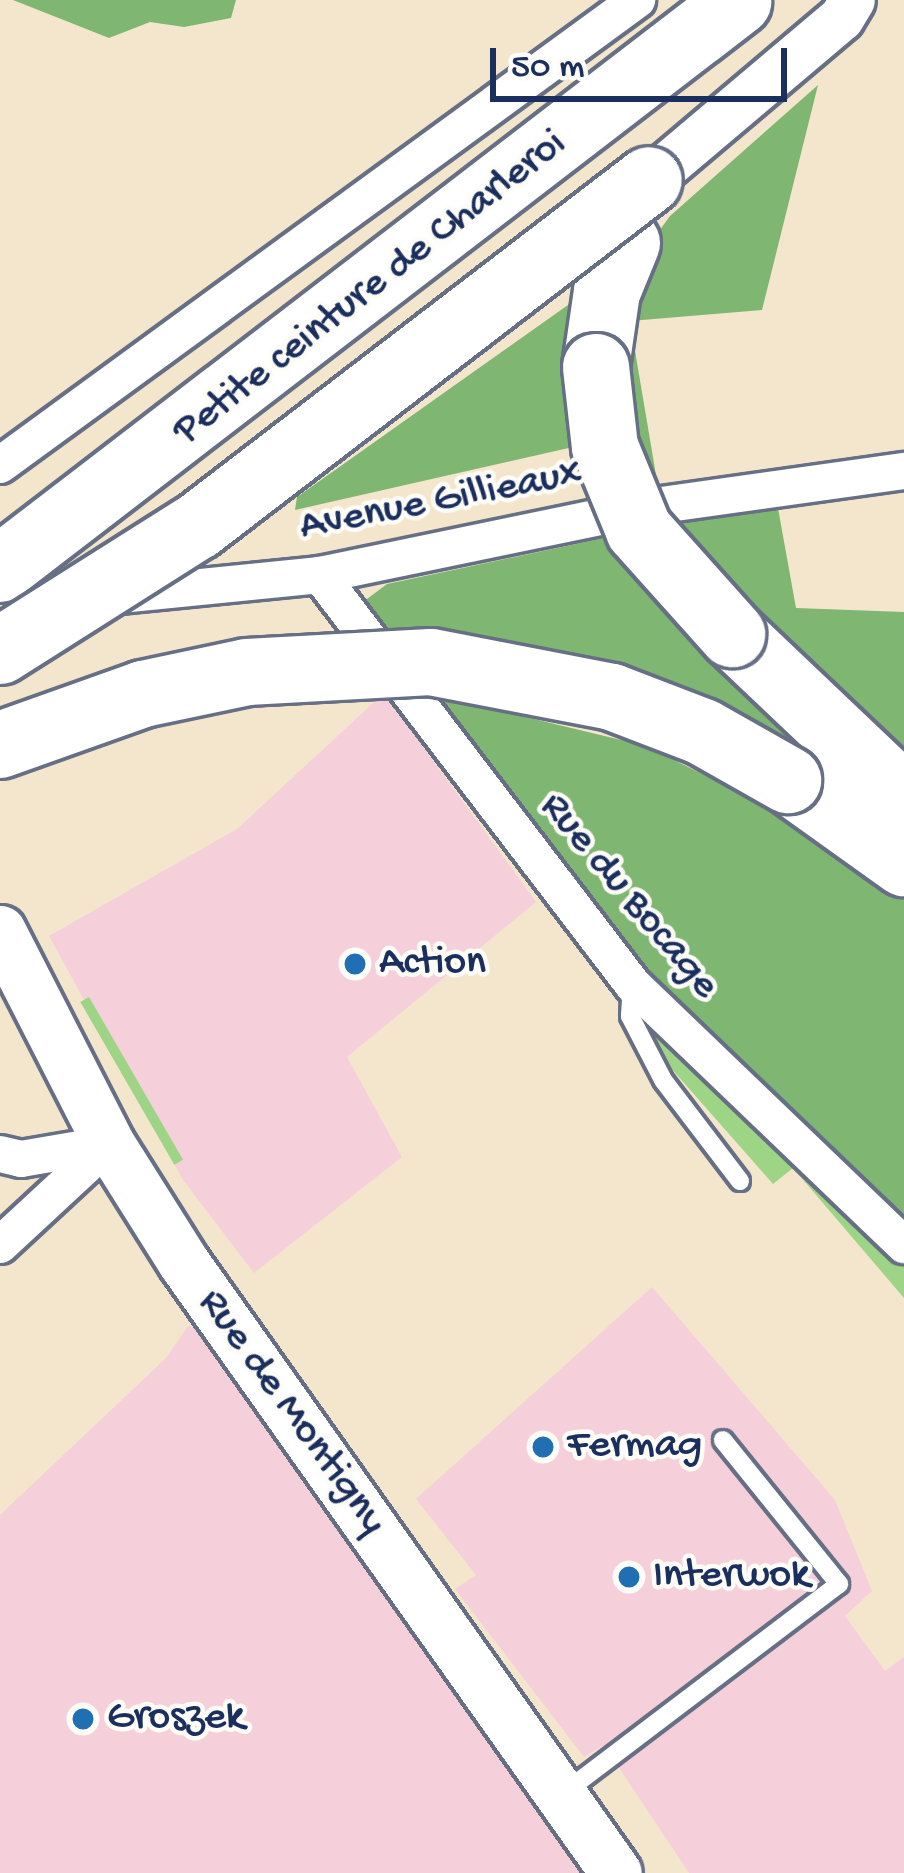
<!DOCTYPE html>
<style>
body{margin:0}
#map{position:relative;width:904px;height:1873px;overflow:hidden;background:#f4e6cd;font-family:"Gochi Hand",sans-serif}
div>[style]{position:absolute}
.built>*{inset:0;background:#f5cfda}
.green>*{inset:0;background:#9dd485;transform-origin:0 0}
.forest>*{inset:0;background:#7eb672}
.roads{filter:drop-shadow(3px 0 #676f85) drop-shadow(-3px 0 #676f85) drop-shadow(0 3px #676f85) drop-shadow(0 -3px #676f85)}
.service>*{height:18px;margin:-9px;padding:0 9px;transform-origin:9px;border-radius:9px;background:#fff}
.minor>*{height:36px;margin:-18px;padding:0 18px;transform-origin:18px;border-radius:18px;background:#fff}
.tertiary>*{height:45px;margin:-22.5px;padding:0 22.5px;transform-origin:22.5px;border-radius:22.5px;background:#fff}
.secondary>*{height:51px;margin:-25.5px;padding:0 25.5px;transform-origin:25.5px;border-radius:25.5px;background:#fff}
.motorway>*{height:66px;margin:-33px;padding:0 33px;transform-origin:33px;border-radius:33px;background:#fff}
.bridges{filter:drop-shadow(3px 0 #676f85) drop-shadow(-3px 0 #676f85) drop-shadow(0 3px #676f85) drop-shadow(0 -3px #676f85)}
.motorway-bridge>*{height:66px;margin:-33px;padding:0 33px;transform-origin:33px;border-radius:33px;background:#fff}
.dots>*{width:33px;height:33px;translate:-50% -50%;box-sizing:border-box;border:6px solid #fdfcf7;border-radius:50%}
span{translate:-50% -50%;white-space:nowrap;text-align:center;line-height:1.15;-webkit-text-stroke:9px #fdfcf7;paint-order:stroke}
.street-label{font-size:42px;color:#1b2f5e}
.poi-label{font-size:42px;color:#1b2f5e}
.left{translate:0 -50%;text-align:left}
.scale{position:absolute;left:490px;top:48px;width:297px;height:54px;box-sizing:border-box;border:6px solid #1b2f5e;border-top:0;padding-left:15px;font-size:36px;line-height:42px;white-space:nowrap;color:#1b2f5e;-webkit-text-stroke:9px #fdfcf7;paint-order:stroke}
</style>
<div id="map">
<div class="built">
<i style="clip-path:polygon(384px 693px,536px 902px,347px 1057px,402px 1157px,254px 1273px,183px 1180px,49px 936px,237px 829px)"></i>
<i style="clip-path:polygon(652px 1287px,835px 1500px,872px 1591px,845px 1616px,885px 1671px,904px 1657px,904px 1873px,689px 1873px,604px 1745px,584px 1757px,455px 1589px,476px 1575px,416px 1499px)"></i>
<i style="clip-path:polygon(188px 1326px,209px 1329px,587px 1873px,0 1873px,0 1515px,166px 1358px)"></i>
</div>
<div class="green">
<i style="left:89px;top:997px;width:188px;height:10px;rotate:60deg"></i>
<i style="clip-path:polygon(642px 1007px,904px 1247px,904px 1298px,793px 1168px,773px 1184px,655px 1050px)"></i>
</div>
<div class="forest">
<i style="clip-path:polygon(13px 0,236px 0,231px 18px,184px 27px,150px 22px,109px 38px)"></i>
<i style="clip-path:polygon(818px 85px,762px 310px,630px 321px,658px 487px,641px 487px,616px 409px,613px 334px,627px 275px,670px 216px)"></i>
<i style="clip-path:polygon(575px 300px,564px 354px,573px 447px,295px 510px,297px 497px)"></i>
<i style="clip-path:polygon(776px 497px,796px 608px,904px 612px,904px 769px,658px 517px)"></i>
<i style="clip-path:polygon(609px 537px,812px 747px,801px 765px,379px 643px,363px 602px,387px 584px)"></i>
<i style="clip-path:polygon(434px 695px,646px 746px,845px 845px,904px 897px,904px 1241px,696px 1040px)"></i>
</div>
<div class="roads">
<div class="service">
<i style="left:632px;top:986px;width:30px;rotate:94deg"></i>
<i style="left:630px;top:1016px;width:72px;rotate:62.7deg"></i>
<i style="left:663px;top:1080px;width:127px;rotate:52.7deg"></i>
<i style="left:565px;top:1792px;width:344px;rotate:-37.2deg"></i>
<i style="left:839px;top:1584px;width:185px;rotate:-128.9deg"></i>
</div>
<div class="minor">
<i style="left:0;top:465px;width:789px;rotate:-36.13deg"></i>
<i style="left:320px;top:575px;width:516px;rotate:52.64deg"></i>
<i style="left:633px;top:985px;width:376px;rotate:43.8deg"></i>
<i style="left:110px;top:596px;width:211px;rotate:-5.7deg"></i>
<i style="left:320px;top:575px;width:334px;rotate:-11.7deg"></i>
<i style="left:647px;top:507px;width:260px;rotate:-8deg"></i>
<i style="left:0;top:1154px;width:22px;rotate:13deg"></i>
<i style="left:21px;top:1159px;width:89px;rotate:-9.7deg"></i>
<i style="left:0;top:1245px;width:149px;rotate:-42.8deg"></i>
</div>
<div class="tertiary">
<i style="left:649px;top:180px;width:251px;rotate:-40.2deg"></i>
<i style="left:841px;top:18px;width:21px;rotate:-59deg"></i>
</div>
<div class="secondary">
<i style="left:0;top:931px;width:239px;rotate:62.9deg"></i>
<i style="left:109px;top:1144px;width:141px;rotate:57.8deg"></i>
<i style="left:184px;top:1263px;width:747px;rotate:54.69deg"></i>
</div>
<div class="motorway">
<i style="left:596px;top:367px;width:76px;rotate:-81.7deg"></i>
<i style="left:607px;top:292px;width:53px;rotate:-67.8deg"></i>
<i style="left:0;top:569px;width:931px;rotate:-37.53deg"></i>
<i style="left:732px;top:634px;width:237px;rotate:43.5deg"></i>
<i style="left:788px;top:780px;width:143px;rotate:35.6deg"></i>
</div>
</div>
<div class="bridges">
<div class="motorway-bridge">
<i style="left:596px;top:367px;width:81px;rotate:83.6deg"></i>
<i style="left:605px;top:447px;width:90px;rotate:67.7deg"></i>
<i style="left:639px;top:530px;width:140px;rotate:48.2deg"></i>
<i style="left:0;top:651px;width:234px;rotate:-32.3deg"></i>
<i style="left:198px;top:526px;width:568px;rotate:-37.49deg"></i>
<i style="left:0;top:745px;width:152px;rotate:-19.6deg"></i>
<i style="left:143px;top:694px;width:106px;rotate:-11.9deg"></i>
<i style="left:247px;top:672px;width:184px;rotate:-3.1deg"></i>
<i style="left:431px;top:662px;width:184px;rotate:10.9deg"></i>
<i style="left:612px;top:697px;width:97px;rotate:21deg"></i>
<i style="left:703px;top:732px;width:98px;rotate:29.5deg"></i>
</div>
</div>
<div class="dots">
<i style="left:355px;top:964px;background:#1f6fb2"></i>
<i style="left:543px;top:1447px;background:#1f6fb2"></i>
<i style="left:629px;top:1577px;background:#1f6fb2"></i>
<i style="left:83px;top:1719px;background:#1f6fb2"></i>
</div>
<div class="street-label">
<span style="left:371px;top:289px;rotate:-38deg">Petite ceinture de Charleroi</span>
<span style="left:441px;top:502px;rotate:-11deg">Avenue Gillieaux</span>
<span style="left:628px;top:897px;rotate:50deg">Rue du Bocage</span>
<span style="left:291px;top:1413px;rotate:54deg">Rue de Montigny</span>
</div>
<div class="poi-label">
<span class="left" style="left:379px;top:964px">Action</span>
<span class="left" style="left:567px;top:1447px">Fermag</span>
<span class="left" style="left:653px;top:1577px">Interwok</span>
<span class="left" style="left:107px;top:1719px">Groszek</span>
</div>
<div class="scale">50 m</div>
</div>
